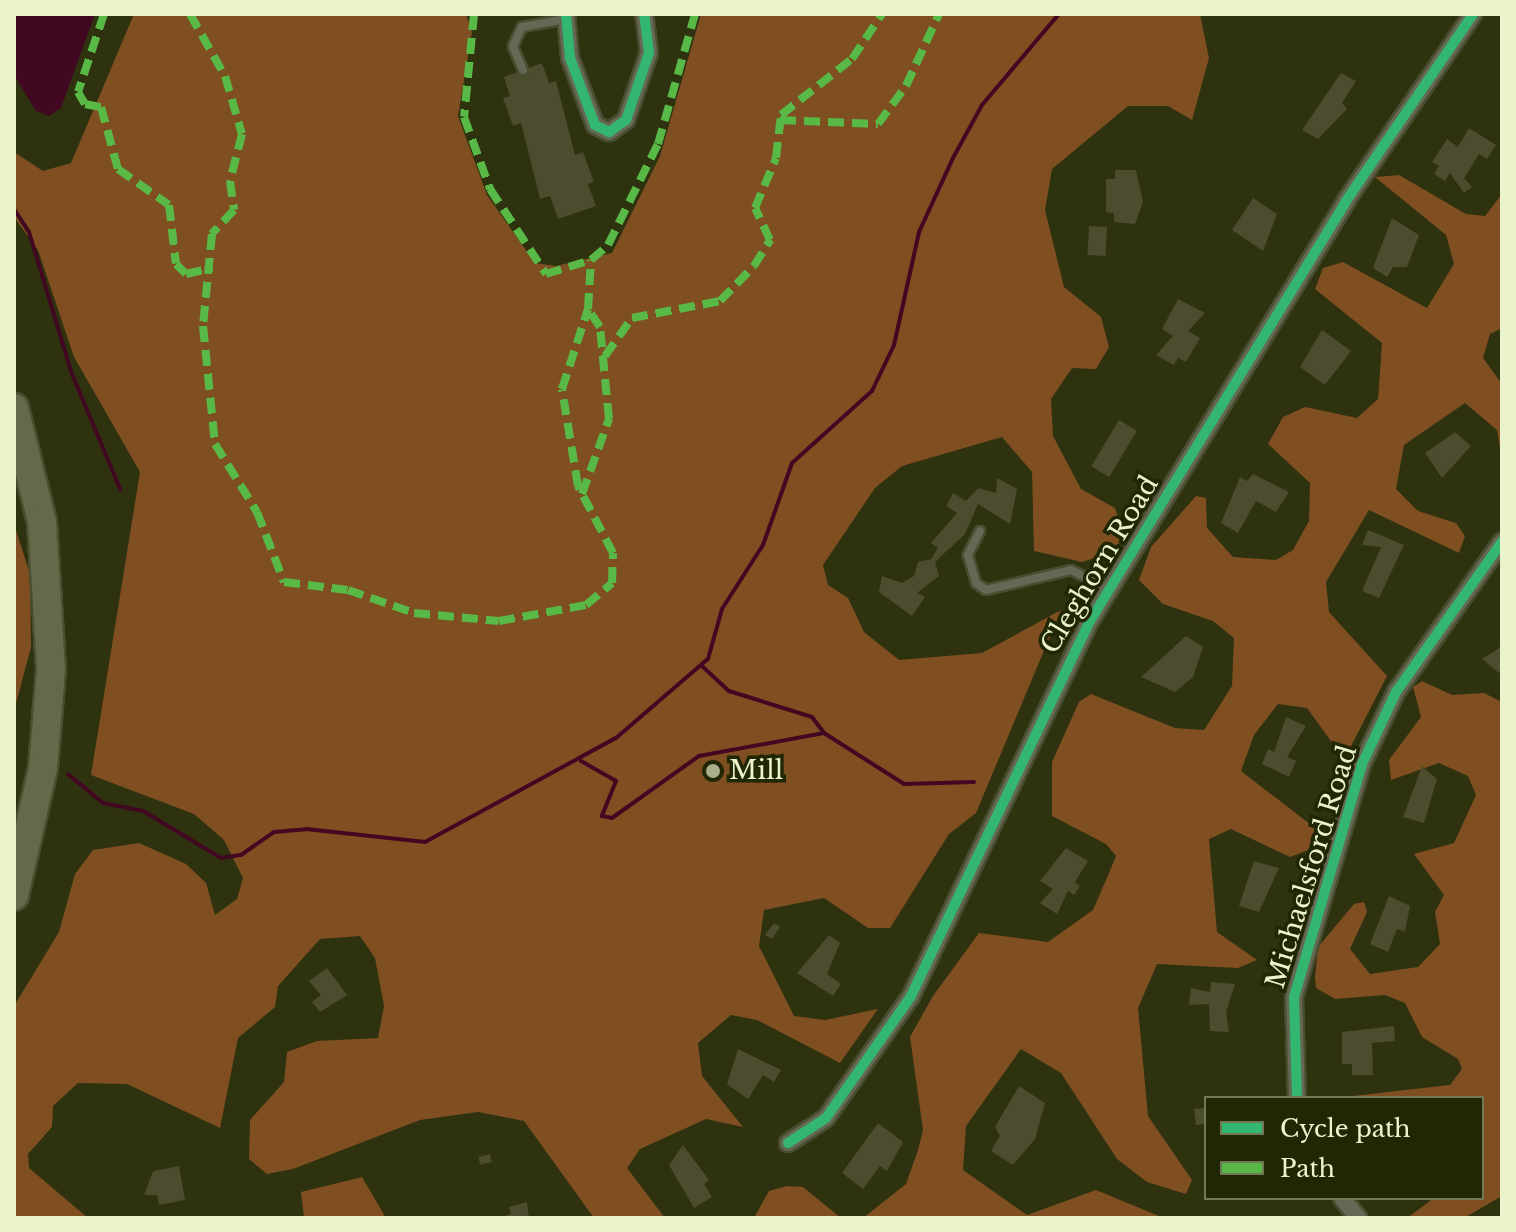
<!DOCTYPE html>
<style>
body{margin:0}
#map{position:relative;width:1516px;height:1232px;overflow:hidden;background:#2e320f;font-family:"Libre Baskerville",serif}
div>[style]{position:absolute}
.forest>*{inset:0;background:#7f4f21}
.water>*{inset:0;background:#420821}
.stream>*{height:4px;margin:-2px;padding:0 2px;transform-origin:2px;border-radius:2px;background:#420821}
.building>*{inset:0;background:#4c4c2f;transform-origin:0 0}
.roads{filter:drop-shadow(2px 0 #4a4e30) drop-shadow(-2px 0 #4a4e30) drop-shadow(0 2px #4a4e30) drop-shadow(0 -2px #4a4e30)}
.service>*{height:8px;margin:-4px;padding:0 4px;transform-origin:4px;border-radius:4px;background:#646854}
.minor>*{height:16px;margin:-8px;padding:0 8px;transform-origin:8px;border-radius:8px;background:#646854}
.motorway>*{height:28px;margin:-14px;padding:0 14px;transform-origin:14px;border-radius:14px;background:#65694a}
.quiet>*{height:8px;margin-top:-4px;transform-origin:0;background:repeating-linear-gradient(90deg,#58b947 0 16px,transparent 0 24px)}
.cycleway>*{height:10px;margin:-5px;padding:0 5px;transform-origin:5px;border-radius:5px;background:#33b770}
.dots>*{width:22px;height:22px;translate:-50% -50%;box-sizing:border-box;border:4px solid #212605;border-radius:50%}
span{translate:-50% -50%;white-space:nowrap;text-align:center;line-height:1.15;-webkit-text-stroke:7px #212605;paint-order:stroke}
.street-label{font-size:26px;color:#eaf3cc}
.poi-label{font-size:26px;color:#eaf3cc}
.left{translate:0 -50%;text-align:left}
.frame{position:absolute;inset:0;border:16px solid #eaf3cc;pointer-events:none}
.legend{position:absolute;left:1204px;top:1096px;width:280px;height:104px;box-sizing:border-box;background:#212605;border:2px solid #717855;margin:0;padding:10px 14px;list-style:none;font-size:24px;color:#eaf3cc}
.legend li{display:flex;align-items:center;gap:16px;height:40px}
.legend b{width:40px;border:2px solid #717855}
</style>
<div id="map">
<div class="forest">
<i style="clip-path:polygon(134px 14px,466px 14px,472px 32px,458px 116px,487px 195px,535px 263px,556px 266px,612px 253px,660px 156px,701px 14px,1200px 14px,1209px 58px,1192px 120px,1168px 106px,1128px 106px,1052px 169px,1045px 210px,1064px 287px,1101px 317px,1109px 347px,1096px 369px,1072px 368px,1051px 399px,1053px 436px,1081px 489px,1115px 508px,1125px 537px,1108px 554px,1082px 562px,1034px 551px,1032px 472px,1002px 437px,902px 466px,875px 488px,823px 565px,828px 585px,848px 598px,864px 632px,899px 660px,982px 653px,1061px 610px,976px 813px,949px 834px,890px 928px,868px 928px,824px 898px,764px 910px,759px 946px,794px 1016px,825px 1020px,878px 1009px,840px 1063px,757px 1020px,731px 1015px,698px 1043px,702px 1076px,743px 1127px,706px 1119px,640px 1149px,627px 1168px,665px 1218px,594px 1218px,524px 1121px,478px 1112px,420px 1120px,293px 1169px,267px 1174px,249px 1159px,250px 1120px,284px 1082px,287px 1052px,317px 1041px,378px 1038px,384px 1006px,375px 958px,360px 936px,320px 939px,278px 986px,275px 1007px,238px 1038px,220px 1128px,127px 1084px,78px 1083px,53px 1106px,52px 1127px,28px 1154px,29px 1168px,88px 1218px,14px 1218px,14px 1006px,59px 932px,75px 874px,93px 850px,139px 843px,186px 864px,206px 883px,215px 915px,237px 899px,243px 878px,224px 840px,194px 814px,91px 775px,140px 472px,74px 357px,38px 250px,14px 217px,14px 152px,43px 171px,71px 163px)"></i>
<i style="clip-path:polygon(1399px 175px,1466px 214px,1485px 216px,1502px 194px,1502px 328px,1490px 334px,1483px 358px,1502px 384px,1502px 460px,1497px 430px,1465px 403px,1404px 445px,1396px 489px,1418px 511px,1456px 523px,1465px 536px,1459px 553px,1369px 510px,1326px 582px,1329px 612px,1387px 676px,1348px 752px,1333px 744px,1307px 708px,1278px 704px,1254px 735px,1241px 771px,1315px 828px,1308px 850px,1290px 857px,1231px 829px,1209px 839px,1217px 932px,1257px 960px,1238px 968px,1157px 964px,1138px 1008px,1148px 1116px,1192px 1180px,1186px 1194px,1147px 1182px,1117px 1159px,1061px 1073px,1021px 1049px,966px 1126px,963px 1170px,1027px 1215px,1096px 1190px,1159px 1216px,863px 1218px,906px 1184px,918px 1150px,923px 1130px,910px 1037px,933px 996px,979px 933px,1048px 942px,1093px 910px,1109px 873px,1116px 856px,1106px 844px,1052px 816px,1052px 762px,1079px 702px,1091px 694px,1175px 728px,1204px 730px,1232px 686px,1234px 638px,1213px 621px,1163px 604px,1139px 580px,1151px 547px,1196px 496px,1206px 498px,1207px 528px,1233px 557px,1276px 560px,1293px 550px,1309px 521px,1310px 483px,1268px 444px,1283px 417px,1305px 407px,1357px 418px,1378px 399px,1382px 343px,1315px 289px,1323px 268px,1343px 262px,1427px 308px,1454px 264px,1446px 235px,1375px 177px)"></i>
<i style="clip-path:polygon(14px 524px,30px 574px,31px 647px,14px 711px)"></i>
<i style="clip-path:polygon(1422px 681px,1452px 695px,1484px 693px,1502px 702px,1502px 1196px,1464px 1218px,1407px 1218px,1434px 1198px,1482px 1198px,1482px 1098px,1335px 1098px,1450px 1085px,1462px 1069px,1458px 1059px,1422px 1037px,1405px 1003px,1385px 995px,1335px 999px,1316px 988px,1315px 978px,1318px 947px,1354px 904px,1364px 902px,1367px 912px,1350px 949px,1370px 974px,1418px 967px,1440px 944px,1435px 912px,1444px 895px,1414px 854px,1454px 843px,1476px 795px,1468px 776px,1439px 763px,1391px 780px,1389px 760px,1421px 717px,1413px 687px)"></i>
<i style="clip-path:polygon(362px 1177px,386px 1218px,304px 1218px,301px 1192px)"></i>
<i style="clip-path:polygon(787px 1186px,803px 1187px,841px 1218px,754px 1218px,769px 1191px)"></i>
</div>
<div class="water">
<i style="clip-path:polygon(14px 14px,95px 14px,61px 108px,49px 116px,36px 111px,14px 75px)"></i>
</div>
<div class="stream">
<i style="left:14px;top:209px;width:27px;rotate:57deg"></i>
<i style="left:29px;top:232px;width:148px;rotate:73.2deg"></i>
<i style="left:72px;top:374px;width:125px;rotate:67.3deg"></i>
<i style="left:702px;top:666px;width:37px;rotate:43deg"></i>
<i style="left:729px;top:691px;width:87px;rotate:17.4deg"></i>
<i style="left:812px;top:717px;width:20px;rotate:53deg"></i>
<i style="left:824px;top:733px;width:95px;rotate:32.5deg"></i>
<i style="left:904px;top:784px;width:70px;rotate:-1.6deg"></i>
<i style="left:581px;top:761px;width:40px;rotate:29.7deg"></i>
<i style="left:616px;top:781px;width:38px;rotate:112deg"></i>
<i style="left:602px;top:816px;width:10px;rotate:11deg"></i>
<i style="left:612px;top:818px;width:107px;rotate:-35.5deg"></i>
<i style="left:699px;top:756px;width:127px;rotate:-10.4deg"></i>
<i style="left:68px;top:774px;width:45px;rotate:39.6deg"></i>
<i style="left:103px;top:803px;width:41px;rotate:11.3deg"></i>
<i style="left:143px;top:811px;width:91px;rotate:31.1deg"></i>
<i style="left:221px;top:858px;width:20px;rotate:-9deg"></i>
<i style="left:241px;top:855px;width:40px;rotate:-34.9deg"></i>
<i style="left:274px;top:832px;width:32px;rotate:-5deg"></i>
<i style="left:306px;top:829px;width:120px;rotate:6.2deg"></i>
<i style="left:425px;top:842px;width:217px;rotate:-28.6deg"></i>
<i style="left:616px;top:738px;width:121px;rotate:-40.7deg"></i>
<i style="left:708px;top:659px;width:52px;rotate:-74.4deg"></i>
<i style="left:722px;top:609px;width:76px;rotate:-57.4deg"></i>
<i style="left:763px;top:545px;width:87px;rotate:-70.5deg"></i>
<i style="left:792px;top:463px;width:108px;rotate:-42deg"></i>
<i style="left:872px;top:391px;width:51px;rotate:-64.4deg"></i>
<i style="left:894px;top:345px;width:116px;rotate:-77.5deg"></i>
<i style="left:919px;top:232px;width:81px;rotate:-65.3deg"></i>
<i style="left:953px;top:158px;width:60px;rotate:-61.3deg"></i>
<i style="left:982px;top:105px;width:119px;rotate:-49.8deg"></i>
</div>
<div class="building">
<i style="clip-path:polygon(542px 63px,549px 83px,556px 81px,575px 155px,583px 152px,594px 182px,588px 184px,596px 206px,558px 219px,550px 196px,540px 199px,521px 123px,513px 126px,503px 98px,510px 96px,504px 77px)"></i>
<i style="clip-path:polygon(1341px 73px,1356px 81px,1342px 103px,1347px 109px,1318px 139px,1302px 130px)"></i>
<i style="clip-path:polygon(1469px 128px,1496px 145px,1487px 159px,1479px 154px,1464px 178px,1472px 187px,1464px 193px,1450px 173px,1445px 181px,1434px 174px,1439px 166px,1432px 162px,1447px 139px,1458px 147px)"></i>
<i style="clip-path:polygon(1115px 170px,1136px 170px,1143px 202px,1135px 224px,1114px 222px,1114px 213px,1106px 212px,1106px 179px,1115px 179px)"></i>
<i style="clip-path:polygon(1253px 198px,1277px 214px,1263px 251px,1232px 230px)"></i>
<i style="clip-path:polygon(1392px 218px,1419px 235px,1407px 267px,1393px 267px,1387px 277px,1373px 268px)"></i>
<i style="left:1089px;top:226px;width:18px;height:29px;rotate:3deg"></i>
<i style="clip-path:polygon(1178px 299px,1205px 313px,1188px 331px,1200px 338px,1186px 362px,1178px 358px,1174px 365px,1156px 355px,1173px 336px,1162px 329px)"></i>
<i style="clip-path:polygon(1322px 330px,1351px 351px,1325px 385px,1300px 367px)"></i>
<i style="left:1119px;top:420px;width:21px;height:54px;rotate:31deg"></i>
<i style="clip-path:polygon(1455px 432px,1471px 446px,1442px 478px,1425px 453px)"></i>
<i style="clip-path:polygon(1253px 474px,1289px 492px,1276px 512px,1256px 501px,1238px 533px,1221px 523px,1240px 477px,1247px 481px)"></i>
<i style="clip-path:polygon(997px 478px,1017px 489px,1010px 524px,978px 504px,965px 534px,935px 562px,939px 576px,917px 593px,925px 597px,912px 616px,879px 592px,882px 576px,902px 583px,914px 576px,918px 562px,931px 559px,938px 548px,931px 543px,957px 513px,946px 506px,953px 493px,966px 501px,978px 488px,996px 493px)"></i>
<i style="clip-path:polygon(1368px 530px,1404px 545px,1379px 598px,1362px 591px,1381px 547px,1362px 545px)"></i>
<i style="clip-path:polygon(1186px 636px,1203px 647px,1193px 677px,1175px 692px,1141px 677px)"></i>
<i style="clip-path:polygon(1502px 646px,1502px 669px,1499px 673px,1482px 659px)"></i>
<i style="clip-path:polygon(1286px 717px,1306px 726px,1287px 757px,1296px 761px,1289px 777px,1262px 764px,1268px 749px,1274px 752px)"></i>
<i style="clip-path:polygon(1422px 766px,1437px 779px,1424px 823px,1403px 817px)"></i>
<i style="clip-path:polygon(1066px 848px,1088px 861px,1075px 882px,1080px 886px,1074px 895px,1068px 891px,1057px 914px,1040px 903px,1053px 889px,1040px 881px)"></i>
<i style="clip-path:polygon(1254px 861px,1279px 868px,1259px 912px,1239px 906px)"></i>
<i style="clip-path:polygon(1389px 896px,1410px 906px,1405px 932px,1397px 929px,1388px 952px,1370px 944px)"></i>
<i style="clip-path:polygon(774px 923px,780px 927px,772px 939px,765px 935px)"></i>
<i style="clip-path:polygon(829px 935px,840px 943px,827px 974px,841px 984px,833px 996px,797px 973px)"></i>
<i style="clip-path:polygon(327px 968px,347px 995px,320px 1012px,312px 1002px,321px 995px,309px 981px)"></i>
<i style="clip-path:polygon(1211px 982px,1235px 984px,1226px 1012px,1229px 1032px,1210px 1031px,1209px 1004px,1189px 1005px,1191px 988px,1210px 992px)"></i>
<i style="clip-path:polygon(1394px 1026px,1395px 1041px,1372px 1043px,1373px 1075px,1352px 1075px,1352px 1064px,1342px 1064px,1342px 1032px)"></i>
<i style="clip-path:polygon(738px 1049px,781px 1070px,774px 1082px,763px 1075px,748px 1099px,727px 1084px)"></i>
<i style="clip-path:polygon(1019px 1086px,1045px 1103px,1035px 1139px,1013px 1165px,991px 1151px,1000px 1136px,995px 1127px)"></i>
<i style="clip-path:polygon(1206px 1108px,1206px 1124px,1196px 1125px,1194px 1109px)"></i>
<i style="clip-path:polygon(878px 1123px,903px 1142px,887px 1171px,880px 1166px,863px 1189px,842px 1173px)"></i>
<i style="clip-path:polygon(683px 1145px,709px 1180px,704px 1184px,712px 1197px,694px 1208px,669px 1165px)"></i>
<i style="left:490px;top:1154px;width:8px;height:12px;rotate:76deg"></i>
<i style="clip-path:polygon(179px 1166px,185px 1200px,159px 1205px,157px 1195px,144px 1195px,153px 1171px)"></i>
<i style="clip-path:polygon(527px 1202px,529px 1218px,498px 1218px,511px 1214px,509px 1207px)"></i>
</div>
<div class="roads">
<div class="service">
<i style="left:523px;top:70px;width:26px;rotate:-113deg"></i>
<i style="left:513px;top:46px;width:21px;rotate:-65deg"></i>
<i style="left:522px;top:27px;width:45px;rotate:-10.3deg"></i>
<i style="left:980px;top:531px;width:27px;rotate:117deg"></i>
<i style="left:968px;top:555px;width:29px;rotate:74deg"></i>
<i style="left:976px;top:583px;width:12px;rotate:35deg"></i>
<i style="left:986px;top:590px;width:87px;rotate:-13.2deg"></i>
<i style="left:1071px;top:570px;width:42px;rotate:26.6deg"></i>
</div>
<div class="minor">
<i style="left:566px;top:14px;width:44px;rotate:84.8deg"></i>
<i style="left:570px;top:58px;width:72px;rotate:69.5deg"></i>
<i style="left:595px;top:125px;width:16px;rotate:27deg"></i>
<i style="left:609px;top:132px;width:21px;rotate:-35deg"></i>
<i style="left:626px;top:120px;width:71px;rotate:-71.1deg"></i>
<i style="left:649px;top:53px;width:39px;rotate:-97deg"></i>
<i style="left:1297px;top:1098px;width:101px;rotate:-91.7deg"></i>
<i style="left:1294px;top:997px;width:243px;rotate:-73.7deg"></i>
<i style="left:1362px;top:764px;width:80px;rotate:-64.7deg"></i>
<i style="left:1396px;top:692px;width:184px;rotate:-54.8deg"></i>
<i style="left:788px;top:1143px;width:45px;rotate:-33.3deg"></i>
<i style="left:826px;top:1118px;width:149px;rotate:-55.1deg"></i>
<i style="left:911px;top:996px;width:416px;rotate:-64.5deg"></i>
<i style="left:1090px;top:621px;width:492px;rotate:-58.6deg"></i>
<i style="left:1346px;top:201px;width:226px;rotate:-55.8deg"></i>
<i style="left:1342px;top:1198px;width:26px;rotate:51deg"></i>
</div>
<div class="motorway">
<i style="left:14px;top:408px;width:117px;rotate:76.2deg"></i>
<i style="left:42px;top:522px;width:148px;rotate:86.5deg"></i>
<i style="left:51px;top:670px;width:98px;rotate:94.7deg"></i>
<i style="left:43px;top:768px;width:131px;rotate:102.8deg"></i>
</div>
</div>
<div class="quiet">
<i style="left:104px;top:14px;width:82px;rotate:108.4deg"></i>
<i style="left:78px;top:92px;width:14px;rotate:60deg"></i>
<i style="left:85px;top:104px;width:16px;rotate:11deg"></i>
<i style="left:101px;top:107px;width:64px;rotate:74.7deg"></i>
<i style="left:118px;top:169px;width:62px;rotate:35.2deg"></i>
<i style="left:169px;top:205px;width:59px;rotate:83.2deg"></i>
<i style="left:176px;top:264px;width:14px;rotate:45deg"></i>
<i style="left:186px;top:274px;width:27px;rotate:-13deg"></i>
<i style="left:190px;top:14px;width:71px;rotate:60.6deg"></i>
<i style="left:225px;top:76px;width:60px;rotate:73.7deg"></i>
<i style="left:242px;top:134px;width:49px;rotate:104.3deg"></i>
<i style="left:230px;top:181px;width:29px;rotate:82deg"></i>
<i style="left:234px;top:210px;width:33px;rotate:133deg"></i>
<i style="left:212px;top:234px;width:92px;rotate:95.6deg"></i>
<i style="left:203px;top:326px;width:119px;rotate:84.2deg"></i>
<i style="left:215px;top:444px;width:80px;rotate:58.3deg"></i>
<i style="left:257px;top:512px;width:75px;rotate:68.9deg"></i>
<i style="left:284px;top:582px;width:64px;rotate:7.1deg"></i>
<i style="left:348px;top:590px;width:70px;rotate:19.2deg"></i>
<i style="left:414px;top:613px;width:85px;rotate:5.4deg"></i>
<i style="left:499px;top:621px;width:88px;rotate:-10.4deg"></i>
<i style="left:586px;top:605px;width:34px;rotate:-40deg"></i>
<i style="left:612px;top:583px;width:30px;rotate:-88deg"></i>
<i style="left:613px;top:553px;width:76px;rotate:-117.6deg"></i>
<i style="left:578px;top:486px;width:98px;rotate:-99.4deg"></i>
<i style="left:562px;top:389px;width:84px;rotate:-72deg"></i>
<i style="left:588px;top:309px;width:49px;rotate:-86.5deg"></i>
<i style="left:474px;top:14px;width:103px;rotate:95.5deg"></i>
<i style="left:464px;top:117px;width:77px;rotate:70.1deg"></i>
<i style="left:490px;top:189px;width:102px;rotate:56.6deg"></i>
<i style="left:546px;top:274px;width:47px;rotate:-17.3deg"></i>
<i style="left:591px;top:260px;width:23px;rotate:-41deg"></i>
<i style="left:608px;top:245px;width:113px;rotate:-63.7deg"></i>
<i style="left:658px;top:144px;width:135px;rotate:-74.1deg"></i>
<i style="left:780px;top:120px;width:98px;rotate:2.3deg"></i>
<i style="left:878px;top:124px;width:47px;rotate:-53.6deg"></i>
<i style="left:906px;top:86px;width:79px;rotate:-65.4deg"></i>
<i style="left:605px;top:356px;width:47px;rotate:-54.6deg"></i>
<i style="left:632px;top:318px;width:90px;rotate:-10.9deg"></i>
<i style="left:720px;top:301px;width:49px;rotate:-45.8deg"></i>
<i style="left:754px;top:266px;width:31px;rotate:-58deg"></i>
<i style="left:770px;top:240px;width:35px;rotate:-115deg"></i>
<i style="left:755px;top:208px;width:54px;rotate:-67.2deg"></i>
<i style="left:776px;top:158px;width:43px;rotate:-83.4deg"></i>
<i style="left:781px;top:115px;width:90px;rotate:-38.3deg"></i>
<i style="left:852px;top:59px;width:54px;rotate:-56.3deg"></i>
<i style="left:582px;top:494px;width:80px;rotate:-70.2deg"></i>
<i style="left:609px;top:419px;width:92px;rotate:-95.6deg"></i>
<i style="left:600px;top:327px;width:22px;rotate:-124deg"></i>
</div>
<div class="cycleway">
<i style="left:566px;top:14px;width:44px;rotate:84.8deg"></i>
<i style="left:570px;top:58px;width:72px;rotate:69.5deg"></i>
<i style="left:595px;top:125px;width:16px;rotate:27deg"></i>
<i style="left:609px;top:132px;width:21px;rotate:-35deg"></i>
<i style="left:626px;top:120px;width:71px;rotate:-71.1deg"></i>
<i style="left:649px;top:53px;width:39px;rotate:-97deg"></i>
<i style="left:1297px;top:1098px;width:101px;rotate:-91.7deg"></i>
<i style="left:1294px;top:997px;width:243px;rotate:-73.7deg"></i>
<i style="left:1362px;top:764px;width:80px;rotate:-64.7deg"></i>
<i style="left:1396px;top:692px;width:184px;rotate:-54.8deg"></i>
<i style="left:788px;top:1143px;width:45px;rotate:-33.3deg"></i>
<i style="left:826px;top:1118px;width:149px;rotate:-55.1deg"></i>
<i style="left:911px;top:996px;width:416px;rotate:-64.5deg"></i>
<i style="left:1090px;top:621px;width:492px;rotate:-58.6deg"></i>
<i style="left:1346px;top:201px;width:226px;rotate:-55.8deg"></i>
</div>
<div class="dots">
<i style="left:713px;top:771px;background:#a8af8a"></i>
</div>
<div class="street-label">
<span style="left:1100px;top:565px;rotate:-59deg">Cleghorn Road</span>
<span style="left:1312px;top:867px;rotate:-73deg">Michaelsford Road</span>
</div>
<div class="poi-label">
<span class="left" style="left:729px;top:771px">Mill</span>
</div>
<div class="frame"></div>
<ul class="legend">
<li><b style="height:10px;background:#33b770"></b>Cycle path</li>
<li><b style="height:10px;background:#58b947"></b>Path</li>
</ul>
</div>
